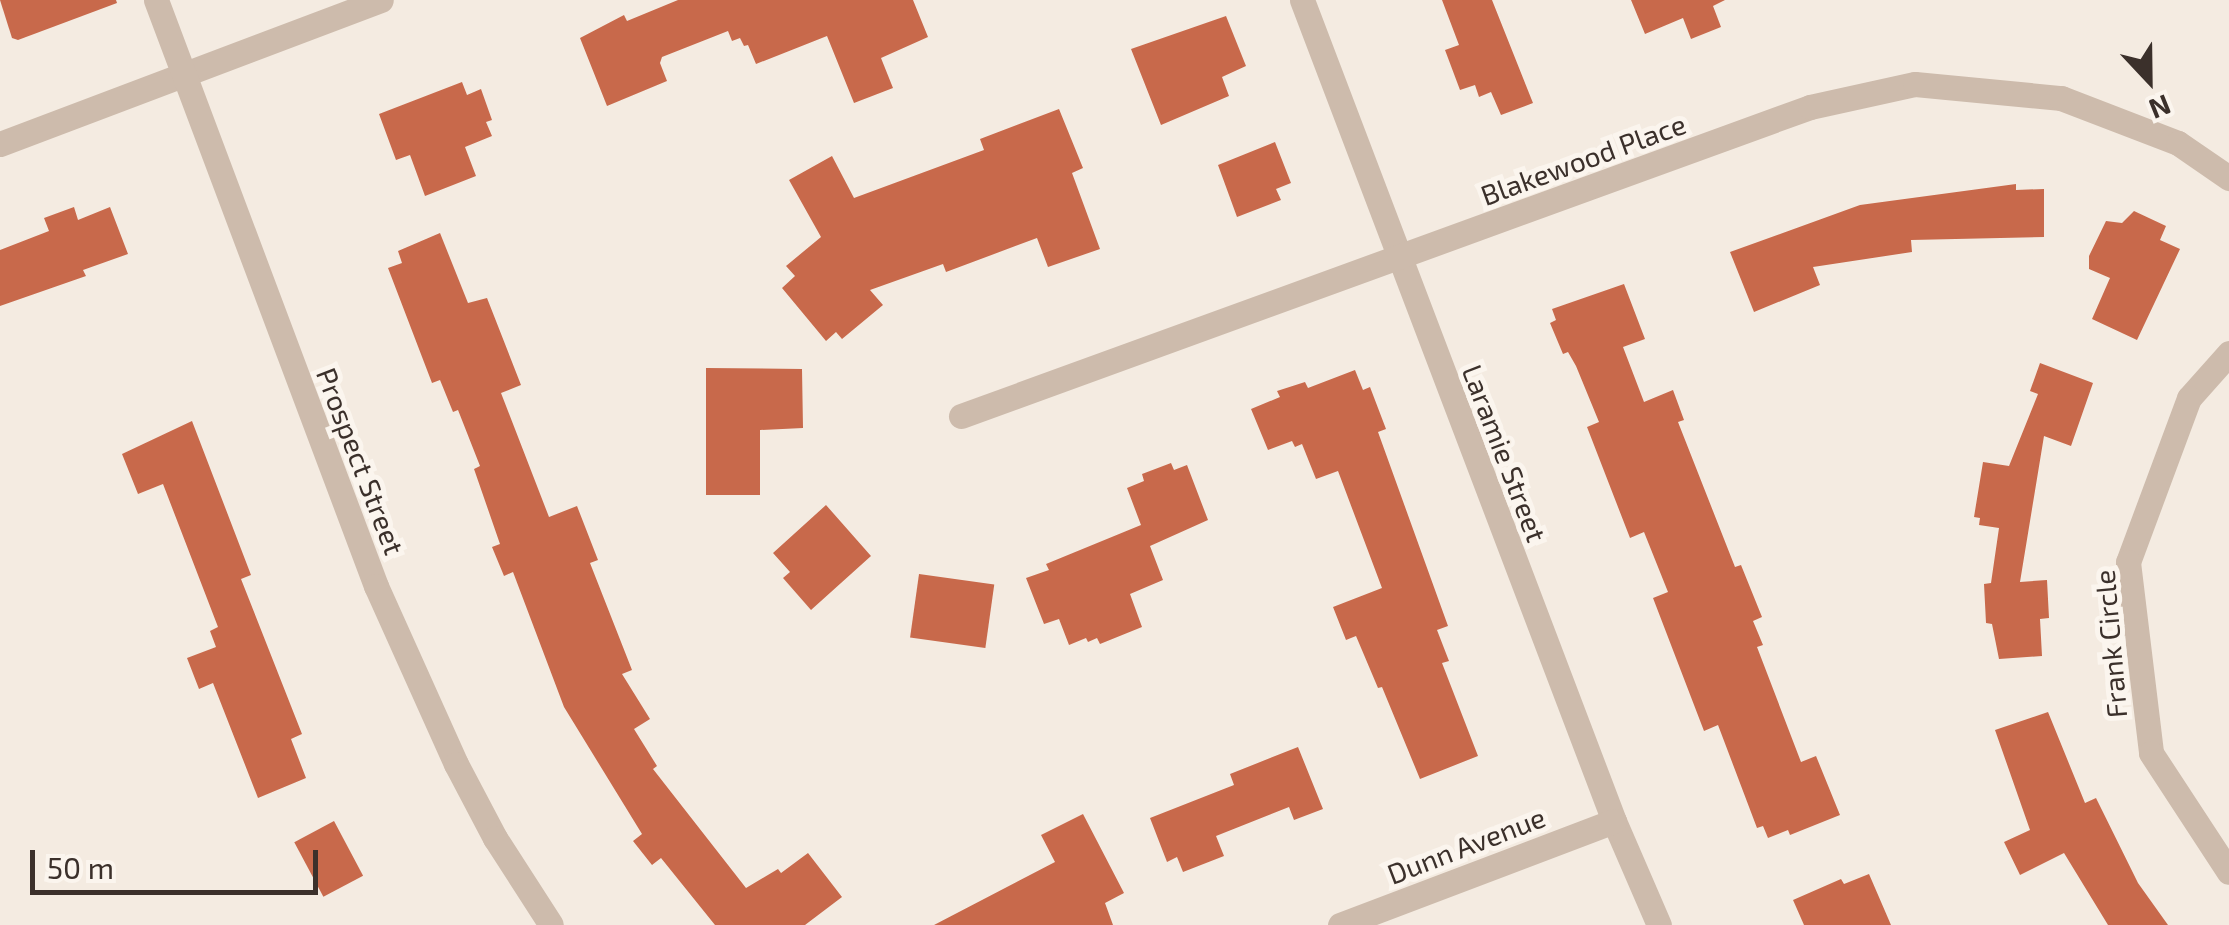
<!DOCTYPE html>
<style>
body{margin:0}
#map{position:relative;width:2229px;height:925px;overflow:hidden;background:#f4ebe1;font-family:"Exo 2",sans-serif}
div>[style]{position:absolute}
.building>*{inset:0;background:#c8694b;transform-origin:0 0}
.minor>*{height:25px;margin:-12.5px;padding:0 12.5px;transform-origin:12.5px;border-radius:12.5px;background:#cdbbac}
.tertiary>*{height:25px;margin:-12.5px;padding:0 12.5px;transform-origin:12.5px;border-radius:12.5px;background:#cdbbac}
span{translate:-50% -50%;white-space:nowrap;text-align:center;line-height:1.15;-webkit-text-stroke:10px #fbf5ee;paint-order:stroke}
.street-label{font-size:28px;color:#3b302b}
.north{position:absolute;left:2099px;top:30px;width:100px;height:100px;-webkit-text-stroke:8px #fbf5ee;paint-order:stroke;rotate:158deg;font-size:28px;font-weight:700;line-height:40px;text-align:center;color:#3b302b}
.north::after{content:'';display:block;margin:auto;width:35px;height:45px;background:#3b302b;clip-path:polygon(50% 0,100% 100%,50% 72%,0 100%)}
.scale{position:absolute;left:30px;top:850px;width:288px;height:45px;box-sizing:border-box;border:5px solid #3b302b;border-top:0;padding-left:12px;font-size:30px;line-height:35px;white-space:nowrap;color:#3b302b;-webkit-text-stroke:8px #fbf5ee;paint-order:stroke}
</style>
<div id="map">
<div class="building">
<i style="clip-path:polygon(0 0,116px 0,117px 3px,18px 40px,12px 38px)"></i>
<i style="clip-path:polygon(678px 0,913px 0,928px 37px,881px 58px,893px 88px,854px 103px,827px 36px,756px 64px,748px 45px,744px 46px,740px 38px,732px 41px,728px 31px,662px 57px,660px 63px,667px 81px,607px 106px,580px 38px,624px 15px,627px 21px)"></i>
<i style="clip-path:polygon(1442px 0,1492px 0,1533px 103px,1501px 115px,1491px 92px,1479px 97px,1475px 85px,1460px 90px,1445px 50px,1459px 45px)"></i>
<i style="clip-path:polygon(1631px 0,1725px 0,1713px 6px,1721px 27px,1691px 39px,1683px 18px,1645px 34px)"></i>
<i style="clip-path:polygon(1226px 16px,1246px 66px,1222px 77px,1229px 96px,1161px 125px,1131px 49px)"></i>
<i style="clip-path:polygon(462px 82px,467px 95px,481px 89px,492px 120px,486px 122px,492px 136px,465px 147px,476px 176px,425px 196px,410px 155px,396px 160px,379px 114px)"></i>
<i style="clip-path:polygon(1059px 109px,1083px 168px,1072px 173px,1100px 249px,1048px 267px,1037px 238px,946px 272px,943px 264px,870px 290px,883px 305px,842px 339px,836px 332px,826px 341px,782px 288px,795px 276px,786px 266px,821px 237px,789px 180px,832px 156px,854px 198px,984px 150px,980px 139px)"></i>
<i style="clip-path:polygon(1275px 142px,1291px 183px,1276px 189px,1281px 200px,1237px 217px,1218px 165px)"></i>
<i style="clip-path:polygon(2016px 184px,2016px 190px,2044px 189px,2044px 237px,1911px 240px,1912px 252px,1813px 267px,1820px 285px,1754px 312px,1730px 252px,1860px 205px)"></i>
<i style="clip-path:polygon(74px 207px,78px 220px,110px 207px,128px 254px,83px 270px,86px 276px,0 306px,0 250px,49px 231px,44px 218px)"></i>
<i style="clip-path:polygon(2134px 211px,2166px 226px,2160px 240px,2180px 249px,2137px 340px,2092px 319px,2110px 278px,2089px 269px,2089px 256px,2106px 221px,2122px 223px)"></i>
<i style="clip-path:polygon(440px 233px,468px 303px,487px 298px,521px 385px,501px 393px,549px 517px,577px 506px,598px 560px,590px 563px,632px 670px,622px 674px,650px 719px,634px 729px,657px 766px,653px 769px,746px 888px,778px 869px,781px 873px,808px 853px,842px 897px,805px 925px,715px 925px,661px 858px,652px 865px,633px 841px,642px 834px,564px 707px,513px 572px,504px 576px,492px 547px,500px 544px,474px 469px,480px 466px,458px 410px,453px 412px,440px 380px,432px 383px,388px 268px,402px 263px,398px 251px)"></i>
<i style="clip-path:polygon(1624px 284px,1645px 339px,1623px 347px,1644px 402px,1673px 390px,1684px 420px,1678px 422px,1735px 567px,1741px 565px,1762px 617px,1753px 621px,1763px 645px,1757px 647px,1801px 762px,1816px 756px,1840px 815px,1790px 835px,1788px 830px,1768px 838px,1763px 826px,1757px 828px,1718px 725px,1704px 731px,1653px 598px,1668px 592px,1644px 532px,1630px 538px,1587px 427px,1599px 422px,1576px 366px,1568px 352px,1563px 354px,1550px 323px,1556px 320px,1552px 309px)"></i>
<i style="clip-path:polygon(2040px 363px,2093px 383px,2071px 446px,2044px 436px,2020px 582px,2047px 580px,2049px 618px,2040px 619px,2042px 656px,1999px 659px,1992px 624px,1986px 623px,1984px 584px,1991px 583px,1999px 528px,1979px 525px,1980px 518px,1974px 517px,1983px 462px,2009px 466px,2038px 394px,2030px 391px)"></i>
<i style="clip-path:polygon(706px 368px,802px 369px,803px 428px,760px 430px,760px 495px,706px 495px)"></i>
<i style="clip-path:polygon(1355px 370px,1363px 390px,1370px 387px,1386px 429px,1378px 432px,1448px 626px,1437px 630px,1449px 661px,1442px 663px,1478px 756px,1420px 779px,1382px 687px,1378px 688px,1356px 636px,1346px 640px,1333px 607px,1382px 588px,1338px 471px,1316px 479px,1302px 444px,1295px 447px,1292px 441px,1268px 450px,1251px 409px,1280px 397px,1277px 391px,1305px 382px,1308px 388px)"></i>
<i style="clip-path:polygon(192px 421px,251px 575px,241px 579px,302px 734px,291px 739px,306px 778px,258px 798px,213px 683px,199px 689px,187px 658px,216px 647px,210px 631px,218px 627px,163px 484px,138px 494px,122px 454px)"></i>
<i style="clip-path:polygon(1171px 463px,1174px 470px,1187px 465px,1208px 520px,1150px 546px,1163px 580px,1130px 594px,1142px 627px,1100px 644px,1097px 638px,1088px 642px,1086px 638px,1069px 645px,1059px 619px,1044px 624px,1026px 578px,1049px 570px,1046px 564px,1141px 525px,1127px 488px,1144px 481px,1142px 474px)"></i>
<i style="clip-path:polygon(826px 505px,871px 556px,811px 610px,783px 578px,790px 572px,773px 553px)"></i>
<i style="left:919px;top:574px;width:76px;height:64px;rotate:8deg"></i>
<i style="clip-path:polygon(2048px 712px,2085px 803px,2096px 798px,2138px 883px,2168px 925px,2108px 925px,2064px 853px,2020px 875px,2004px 842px,2030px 830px,1995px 730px)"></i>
<i style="clip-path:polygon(1298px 747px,1323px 809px,1294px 820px,1289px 807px,1216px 836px,1224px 856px,1183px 872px,1177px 857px,1167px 862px,1150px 818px,1234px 785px,1230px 774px)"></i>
<i style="clip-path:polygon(1083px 814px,1124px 893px,1105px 903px,1113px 925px,934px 925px,1055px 862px,1041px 835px)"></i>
<i style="left:334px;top:821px;width:62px;height:45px;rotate:62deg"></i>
<i style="clip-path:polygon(1869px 874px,1891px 925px,1804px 925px,1793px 900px,1841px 879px,1844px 884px)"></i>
</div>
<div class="minor">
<i style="left:1302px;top:0;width:878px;rotate:69.19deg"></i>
<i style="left:1614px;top:821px;width:113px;rotate:66.6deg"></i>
<i style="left:0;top:144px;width:407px;rotate:-20.7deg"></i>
<i style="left:2229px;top:353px;width:60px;rotate:131.6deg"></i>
<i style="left:2189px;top:398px;width:175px;rotate:110.4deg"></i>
<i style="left:2128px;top:562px;width:192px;rotate:83.1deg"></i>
<i style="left:2151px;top:753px;width:142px;rotate:56.8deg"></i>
<i style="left:961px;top:416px;width:903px;rotate:-20deg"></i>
<i style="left:1810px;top:107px;width:107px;rotate:-12.4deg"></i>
<i style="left:1915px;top:84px;width:147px;rotate:5.5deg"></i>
<i style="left:2061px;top:98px;width:125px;rotate:21deg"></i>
<i style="left:2178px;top:143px;width:62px;rotate:34.5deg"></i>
<i style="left:1340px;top:925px;width:293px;rotate:-20.8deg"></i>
</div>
<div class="tertiary">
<i style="left:156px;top:0;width:626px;rotate:69.42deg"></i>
<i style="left:376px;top:586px;width:195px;rotate:65.8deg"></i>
<i style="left:456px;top:764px;width:84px;rotate:62.2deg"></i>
<i style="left:495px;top:838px;width:103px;rotate:57.2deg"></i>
</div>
<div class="street-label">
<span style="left:1583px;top:159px;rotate:-20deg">Blakewood Place</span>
<span style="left:1505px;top:453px;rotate:69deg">Laramie Street</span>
<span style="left:361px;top:461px;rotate:69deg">Prospect Street</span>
<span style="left:2110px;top:644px;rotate:-95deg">Frank Circle</span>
<span style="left:1466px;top:845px;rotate:-21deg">Dunn Avenue</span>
</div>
<div class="north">N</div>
<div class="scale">50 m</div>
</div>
